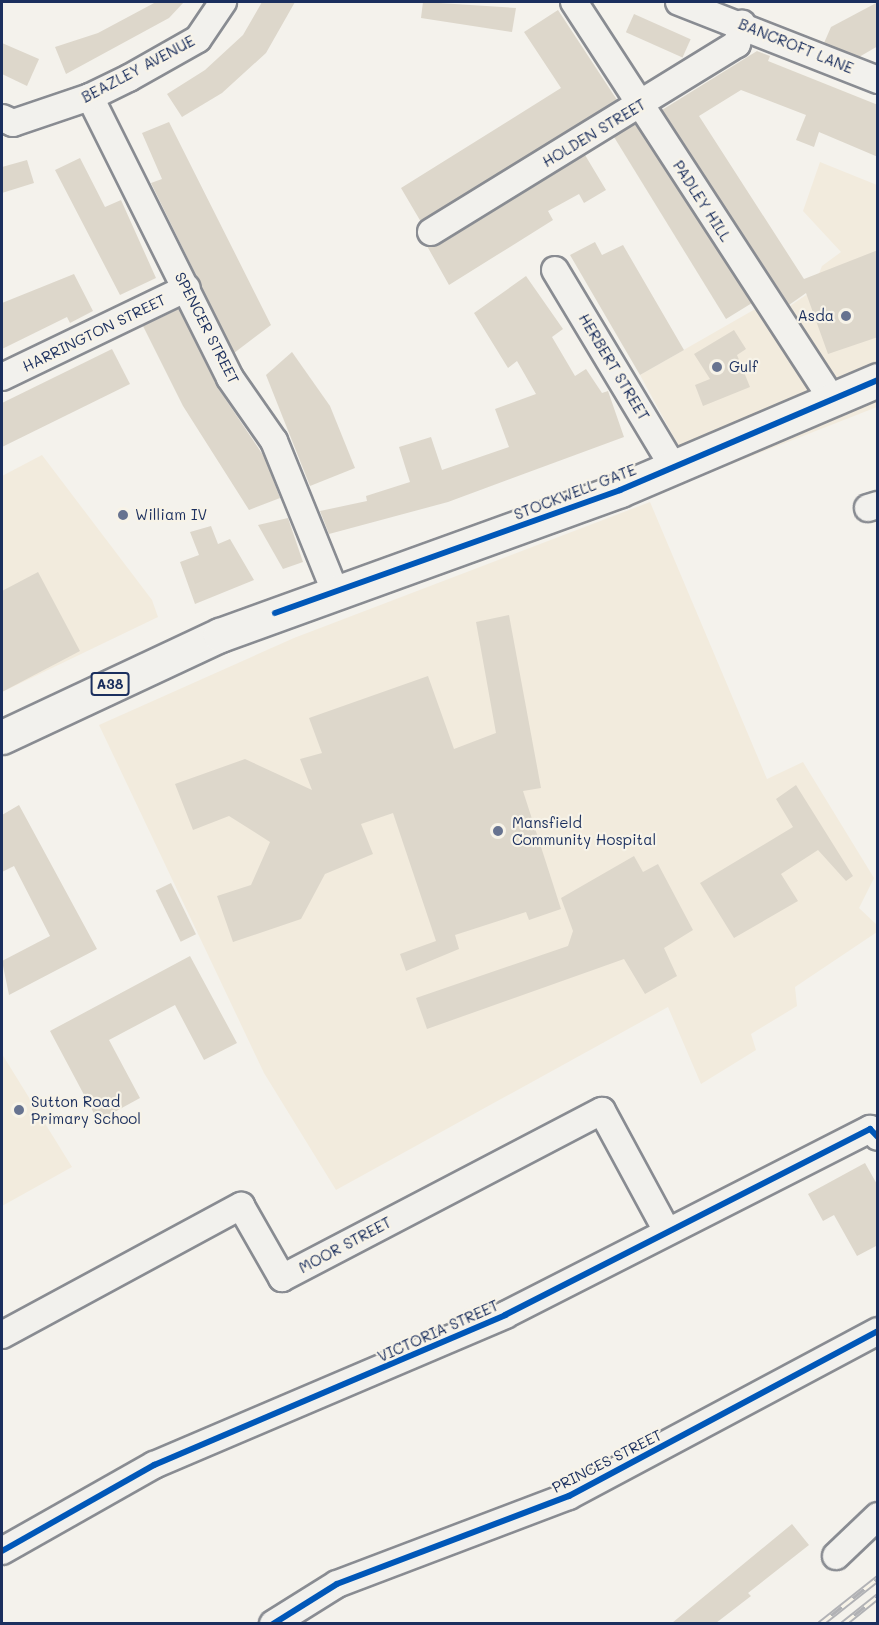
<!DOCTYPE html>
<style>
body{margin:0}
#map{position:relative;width:879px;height:1625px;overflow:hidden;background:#f4f2ec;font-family:Mali,sans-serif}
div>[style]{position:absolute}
.built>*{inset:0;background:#f2ebdd}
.building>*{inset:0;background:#ddd7cb;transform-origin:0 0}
.roads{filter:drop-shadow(2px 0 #898c92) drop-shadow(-2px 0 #898c92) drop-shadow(0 2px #898c92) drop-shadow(0 -2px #898c92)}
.minor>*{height:26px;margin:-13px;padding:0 13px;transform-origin:13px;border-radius:13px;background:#f2f1ed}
.trunk>*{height:33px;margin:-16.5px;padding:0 16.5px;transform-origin:16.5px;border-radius:16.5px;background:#f2f1ed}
.rail>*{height:7px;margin-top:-3.5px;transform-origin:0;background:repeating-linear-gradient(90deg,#f7f3e8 0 14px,#b1b2b5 0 28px);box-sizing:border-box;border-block:2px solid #b1b2b5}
.cycleway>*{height:6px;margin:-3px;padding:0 3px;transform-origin:3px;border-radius:3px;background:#0057b8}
.dots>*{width:16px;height:16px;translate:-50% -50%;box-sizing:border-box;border:3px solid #f7f3e8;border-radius:50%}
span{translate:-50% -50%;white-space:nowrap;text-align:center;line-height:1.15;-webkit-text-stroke:4.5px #f7f3e8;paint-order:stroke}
.shield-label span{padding:2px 4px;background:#f7f3e8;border:2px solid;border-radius:4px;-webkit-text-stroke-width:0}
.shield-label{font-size:14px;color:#1b2f5e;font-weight:700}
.street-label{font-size:15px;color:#1b2f5e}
.poi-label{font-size:15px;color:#1b2f5e}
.right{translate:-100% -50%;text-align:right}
.left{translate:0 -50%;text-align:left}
.frame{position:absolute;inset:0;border:3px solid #1b2f5e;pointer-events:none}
</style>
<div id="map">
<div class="built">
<i style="clip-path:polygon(820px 162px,877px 185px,877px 407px,696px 478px,640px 375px,757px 308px,784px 310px,812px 291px,822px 266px,841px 252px,803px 211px)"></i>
<i style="clip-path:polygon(42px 455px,152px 600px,158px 617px,2px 692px,2px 476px)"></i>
<i style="clip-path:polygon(650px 502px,767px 779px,803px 762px,874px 878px,859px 908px,877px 925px,877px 932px,795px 987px,797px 1006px,751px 1034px,756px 1050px,701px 1084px,668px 1007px,336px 1190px,264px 1073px,99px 725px,294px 638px)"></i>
<i style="clip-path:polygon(2px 1054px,72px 1167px,2px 1206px)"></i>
</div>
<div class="building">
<i style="clip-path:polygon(156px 2px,184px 2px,169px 18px,66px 74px,55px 47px,98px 33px)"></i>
<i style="clip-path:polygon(262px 2px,295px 2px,266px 53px,222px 93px,182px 117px,167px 94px,205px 70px,243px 35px)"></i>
<i style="clip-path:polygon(423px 2px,516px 8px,512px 32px,421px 18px)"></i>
<i style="clip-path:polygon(878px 2px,878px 46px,859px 57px,824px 43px,831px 27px)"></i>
<i style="clip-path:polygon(558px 10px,617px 100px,421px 222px,401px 188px,561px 88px,524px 32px)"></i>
<i style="left:634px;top:14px;width:62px;height:20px;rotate:24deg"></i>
<i style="clip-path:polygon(2px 43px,39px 59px,27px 86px,2px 74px)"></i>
<i style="clip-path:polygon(757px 51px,770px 56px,768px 61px,878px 105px,878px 157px,819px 132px,814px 147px,796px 140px,806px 115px,741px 90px,699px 116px,804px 279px,878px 250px,878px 337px,828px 354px,806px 293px,789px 305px,662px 110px)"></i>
<i style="clip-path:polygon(169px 122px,271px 325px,234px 353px,151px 183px,162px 179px,142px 133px)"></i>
<i style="clip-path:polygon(635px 124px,752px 303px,726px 319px,614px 137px)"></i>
<i style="clip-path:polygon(585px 155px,606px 190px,584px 203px,579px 194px,548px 211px,553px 220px,449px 285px,427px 246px,439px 245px)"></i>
<i style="clip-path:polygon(80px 158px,105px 207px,121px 200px,156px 278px,120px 295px,55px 170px)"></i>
<i style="clip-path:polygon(27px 160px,34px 183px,2px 193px,2px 167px)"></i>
<i style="clip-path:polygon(595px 242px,602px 255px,623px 245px,684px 350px,640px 375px,570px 255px)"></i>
<i style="clip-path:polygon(74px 274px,93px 311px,70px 323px,67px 317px,2px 349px,2px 303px)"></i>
<i style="clip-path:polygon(526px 276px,563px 329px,552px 337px,575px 376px,586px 369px,602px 393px,608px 391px,624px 437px,448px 502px,329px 534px,320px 511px,367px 501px,366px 496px,410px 482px,399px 447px,431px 437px,442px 470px,509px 447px,495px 409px,536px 394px,517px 361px,508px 368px,474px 313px)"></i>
<i style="clip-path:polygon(179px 309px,218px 388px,265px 458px,280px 498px,249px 510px,183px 406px,143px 326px)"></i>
<i style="clip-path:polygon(734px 330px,746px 349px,737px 355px,750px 387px,703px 406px,695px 385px,710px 379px,694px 354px)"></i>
<i style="clip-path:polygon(112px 349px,130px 384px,2px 447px,2px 403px)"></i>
<i style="clip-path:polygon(292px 352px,330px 406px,355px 468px,310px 486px,266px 375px)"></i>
<i style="clip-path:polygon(288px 518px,303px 562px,283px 569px,258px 525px)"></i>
<i style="clip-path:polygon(211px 526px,218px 544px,230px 539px,254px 580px,195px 604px,180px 562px,199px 555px,190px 532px)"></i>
<i style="clip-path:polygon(38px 572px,80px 651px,2px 692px,2px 591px)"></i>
<i style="clip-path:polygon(509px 615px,541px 788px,523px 791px,561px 909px,529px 920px,526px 912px,455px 935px,459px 949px,406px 971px,400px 954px,436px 941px,393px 813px,361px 824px,373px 854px,325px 874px,301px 919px,233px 942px,217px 896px,251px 885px,270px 842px,229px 816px,193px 830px,175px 784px,245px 759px,312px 790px,300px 759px,322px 753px,309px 718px,428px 676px,454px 749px,496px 733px,476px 622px)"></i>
<i style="clip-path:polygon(796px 785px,853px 876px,846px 881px,818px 850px,781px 874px,798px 901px,734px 938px,700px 883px,793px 827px,776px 799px)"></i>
<i style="clip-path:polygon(19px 805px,97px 949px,9px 995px,2px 961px,50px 936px,14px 866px,2px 872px,2px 815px)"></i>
<i style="clip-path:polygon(634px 856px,643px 872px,658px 864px,693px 930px,664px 948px,677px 976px,645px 994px,624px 959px,427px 1029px,416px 998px,568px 946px,573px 931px,561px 898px)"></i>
<i style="left:171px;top:883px;width:57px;height:17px;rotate:64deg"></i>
<i style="clip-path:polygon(190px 956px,237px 1043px,204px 1060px,175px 1005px,109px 1040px,140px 1098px,98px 1121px,50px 1031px)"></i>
<i style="clip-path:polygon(865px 1163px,878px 1186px,878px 1245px,857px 1256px,834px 1215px,823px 1221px,808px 1194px)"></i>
<i style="clip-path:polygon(792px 1524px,809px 1545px,748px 1593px,751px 1596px,716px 1623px,672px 1623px)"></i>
</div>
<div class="roads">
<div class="minor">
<i style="left:574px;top:2px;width:473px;rotate:57deg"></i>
<i style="left:679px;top:2px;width:214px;rotate:21.4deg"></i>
<i style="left:90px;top:97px;width:314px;rotate:63.5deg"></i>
<i style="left:230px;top:378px;width:77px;rotate:55.1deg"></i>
<i style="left:274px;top:441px;width:162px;rotate:67.9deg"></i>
<i style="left:2px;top:118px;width:12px;rotate:24deg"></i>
<i style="left:13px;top:123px;width:81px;rotate:-18.7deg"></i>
<i style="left:90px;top:97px;width:43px;rotate:-26deg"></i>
<i style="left:129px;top:78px;width:79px;rotate:-29.5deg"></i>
<i style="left:198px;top:39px;width:45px;rotate:-56deg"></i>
<i style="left:431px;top:232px;width:359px;rotate:-31.6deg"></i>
<i style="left:737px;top:44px;width:21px;rotate:-76deg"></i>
<i style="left:555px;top:270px;width:227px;rotate:59deg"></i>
<i style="left:2px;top:377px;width:205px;rotate:-25.7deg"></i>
<i style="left:868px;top:508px;width:10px;rotate:-17deg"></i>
<i style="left:2px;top:1335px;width:272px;rotate:-28.4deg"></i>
<i style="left:241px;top:1206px;width:83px;rotate:60.3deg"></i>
<i style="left:282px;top:1278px;width:361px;rotate:-27.6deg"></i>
<i style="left:602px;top:1111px;width:136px;rotate:61.6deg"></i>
<i style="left:2px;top:1551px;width:175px;rotate:-29.5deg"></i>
<i style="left:154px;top:1465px;width:382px;rotate:-23.1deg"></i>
<i style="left:505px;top:1315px;width:410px;rotate:-27deg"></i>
<i style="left:870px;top:1129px;width:11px;rotate:45deg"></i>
<i style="left:836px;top:1556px;width:58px;rotate:-43.6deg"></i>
<i style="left:273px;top:1624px;width:75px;rotate:-32deg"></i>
<i style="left:337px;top:1584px;width:248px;rotate:-20.8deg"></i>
<i style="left:569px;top:1496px;width:350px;rotate:-28.1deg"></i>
</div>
<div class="trunk">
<i style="left:2px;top:737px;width:241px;rotate:-25.1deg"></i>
<i style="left:220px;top:635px;width:425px;rotate:-19.9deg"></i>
<i style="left:620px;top:490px;width:280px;rotate:-23.1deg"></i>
</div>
</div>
<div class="rail">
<i style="left:820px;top:1624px;width:74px;rotate:-38.4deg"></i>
<i style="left:843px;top:1624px;width:45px;rotate:-38.7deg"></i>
</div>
<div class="cycleway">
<i style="left:275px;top:613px;width:366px;rotate:-19.6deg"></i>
<i style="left:620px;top:490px;width:280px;rotate:-23.1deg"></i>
<i style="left:2px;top:1551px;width:175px;rotate:-29.5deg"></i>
<i style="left:154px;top:1465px;width:382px;rotate:-23.1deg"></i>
<i style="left:505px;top:1315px;width:410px;rotate:-27deg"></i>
<i style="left:870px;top:1129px;width:11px;rotate:45deg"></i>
<i style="left:273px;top:1624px;width:75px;rotate:-32deg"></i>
<i style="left:337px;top:1584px;width:248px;rotate:-20.8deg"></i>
<i style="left:569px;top:1496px;width:350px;rotate:-28.1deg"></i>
</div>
<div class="dots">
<i style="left:846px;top:316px;background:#677390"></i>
<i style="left:717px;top:367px;background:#677390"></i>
<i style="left:123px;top:515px;background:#677390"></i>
<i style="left:498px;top:831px;background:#677390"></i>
<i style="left:19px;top:1110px;background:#677390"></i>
</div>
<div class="shield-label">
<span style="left:110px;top:684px">A38</span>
</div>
<div class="street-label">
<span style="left:796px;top:46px;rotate:22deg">BANCROFT LANE</span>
<span style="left:138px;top:69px;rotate:-28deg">BEAZLEY AVENUE</span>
<span style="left:594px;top:133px;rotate:-31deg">HOLDEN STREET</span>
<span style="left:702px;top:201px;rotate:57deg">PADLEY HILL</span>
<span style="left:207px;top:328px;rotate:63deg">SPENCER STREET</span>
<span style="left:94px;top:333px;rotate:-26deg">HARRINGTON STREET</span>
<span style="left:614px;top:367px;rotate:59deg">HERBERT STREET</span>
<span style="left:575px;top:492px;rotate:-21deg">STOCKWELL GATE</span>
<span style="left:345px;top:1245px;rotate:-28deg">MOOR STREET</span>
<span style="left:438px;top:1331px;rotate:-24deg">VICTORIA STREET</span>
<span style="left:607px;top:1461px;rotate:-27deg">PRINCES STREET</span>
</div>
<div class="poi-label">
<span class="right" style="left:834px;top:316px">Asda</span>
<span class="left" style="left:729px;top:367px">Gulf</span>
<span class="left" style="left:135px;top:515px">William IV</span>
<span class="left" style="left:512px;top:831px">Mansfield<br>Community Hospital</span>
<span class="left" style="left:31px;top:1110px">Sutton Road<br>Primary School</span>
</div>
<div class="frame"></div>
</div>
